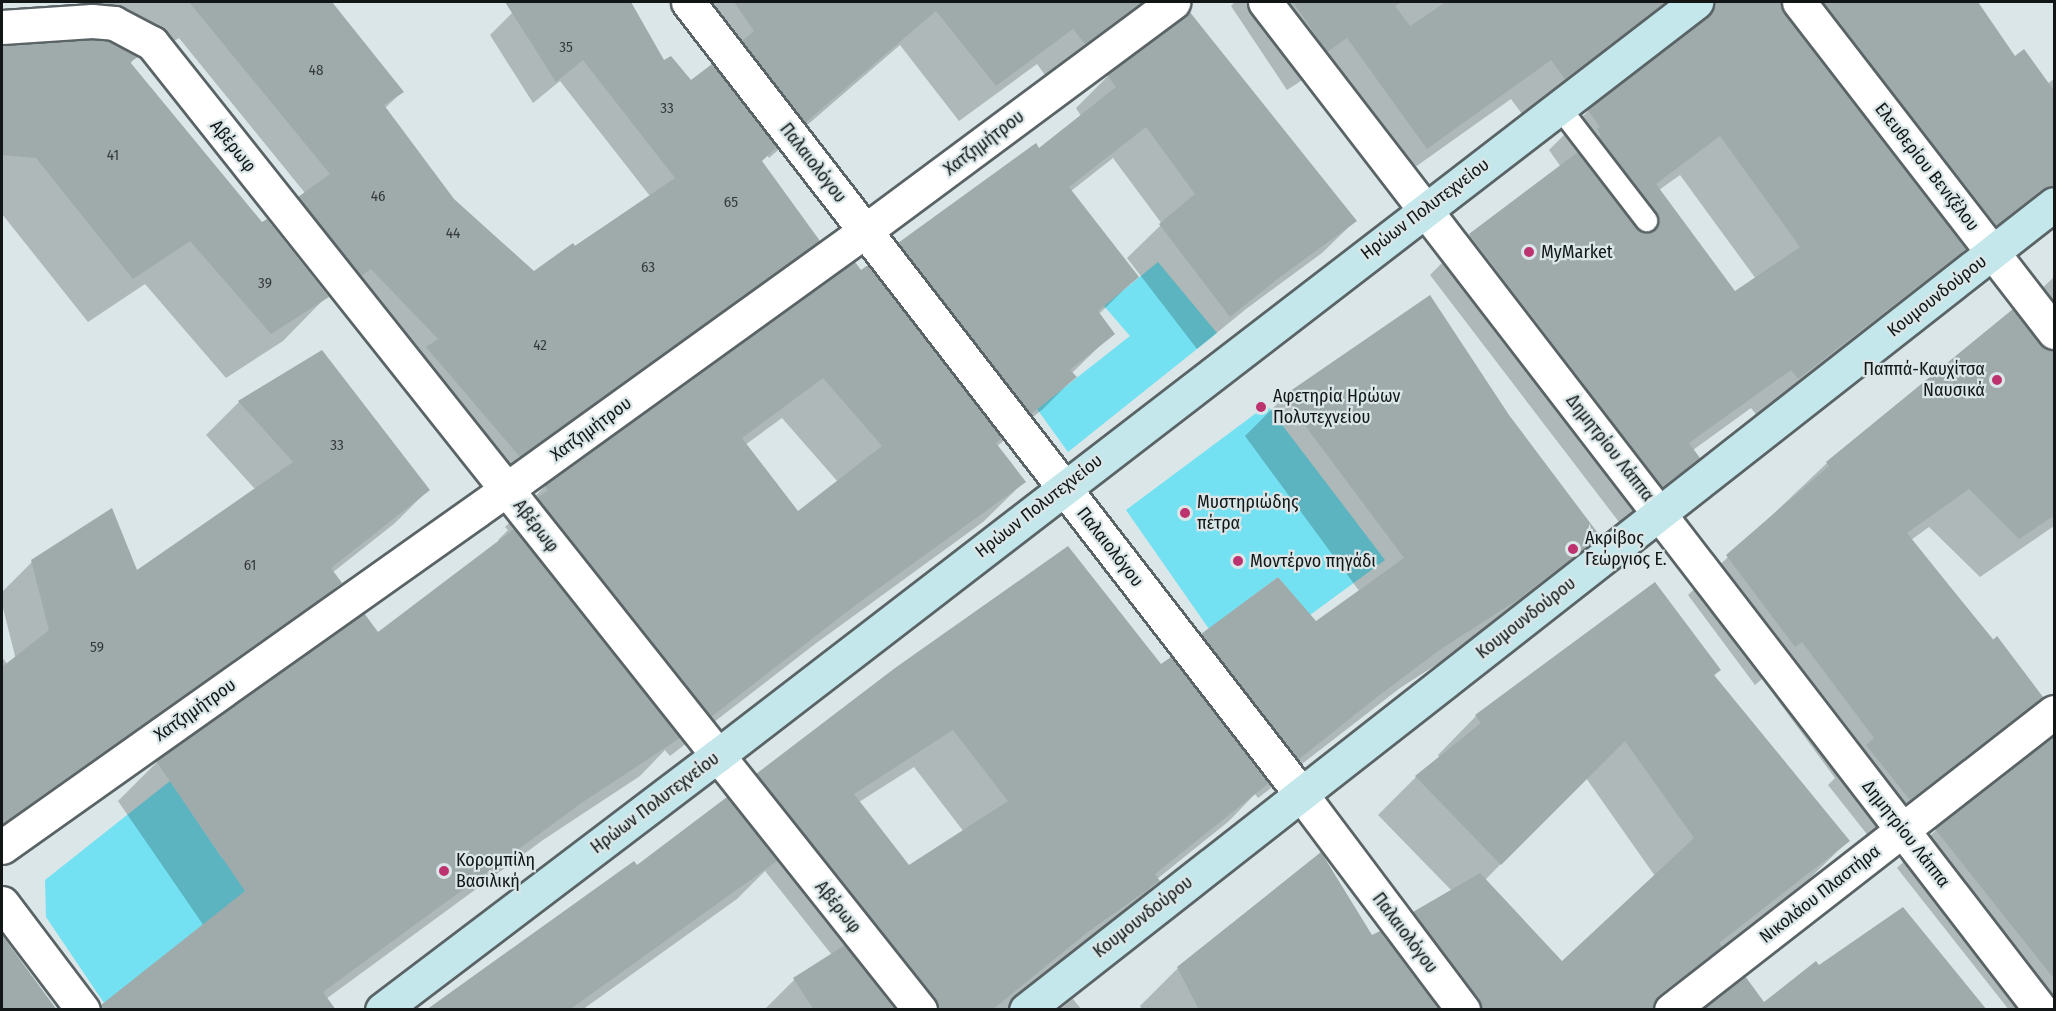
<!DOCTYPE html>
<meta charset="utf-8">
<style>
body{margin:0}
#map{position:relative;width:2056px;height:1011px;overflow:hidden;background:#dae6e7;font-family:"Fira Sans Condensed",sans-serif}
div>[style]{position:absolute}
.green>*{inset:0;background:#73e1f1}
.shadow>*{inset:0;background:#0003}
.building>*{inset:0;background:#9faaab}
.roads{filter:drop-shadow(2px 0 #5a6365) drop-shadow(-2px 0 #5a6365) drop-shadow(0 2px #5a6365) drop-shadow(0 -2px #5a6365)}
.service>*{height:21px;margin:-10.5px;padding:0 10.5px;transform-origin:10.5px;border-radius:10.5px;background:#fff}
.minor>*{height:33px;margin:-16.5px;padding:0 16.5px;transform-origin:16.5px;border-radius:16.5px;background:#fff}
.tertiary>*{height:33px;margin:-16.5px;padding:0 16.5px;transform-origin:16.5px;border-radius:16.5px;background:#fff}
.secondary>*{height:33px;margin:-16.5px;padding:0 16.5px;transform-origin:16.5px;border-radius:16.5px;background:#c4e7ec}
.dots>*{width:16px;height:16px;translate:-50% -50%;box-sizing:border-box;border:3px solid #dae6e7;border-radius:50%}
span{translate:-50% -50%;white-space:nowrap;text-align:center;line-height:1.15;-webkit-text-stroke:4.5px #dae6e7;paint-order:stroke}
.number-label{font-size:15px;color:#353b3b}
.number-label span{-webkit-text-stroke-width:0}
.street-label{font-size:18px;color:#121616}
.poi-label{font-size:18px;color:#121616}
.left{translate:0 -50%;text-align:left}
.right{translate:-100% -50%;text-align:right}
.frame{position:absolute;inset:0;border:3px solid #121616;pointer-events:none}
</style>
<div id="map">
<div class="green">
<i style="clip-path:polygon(1158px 262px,1217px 333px,1068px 452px,1037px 409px,1130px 336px,1104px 306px)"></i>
<i style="clip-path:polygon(1267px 405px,1385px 560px,1310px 615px,1278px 577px,1209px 629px,1126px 510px)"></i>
<i style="clip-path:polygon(170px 781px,222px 858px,242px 846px,247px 892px,104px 1003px,46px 917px,45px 880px)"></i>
</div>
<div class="shadow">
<i style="clip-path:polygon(106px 2px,291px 2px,296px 17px,330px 2px,402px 92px,384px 109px,453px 200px,534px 273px,650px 196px,560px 81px,533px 103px,490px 35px,512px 13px,529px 2px,630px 2px,663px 62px,690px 82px,718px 66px,673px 2px,1145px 2px,1122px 24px,1048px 79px,1037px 64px,959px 121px,900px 45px,769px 158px,767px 155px,761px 162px,818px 240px,796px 263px,497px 478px,277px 220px,305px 193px,179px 38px,148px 57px,150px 53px,102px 5px)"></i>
<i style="clip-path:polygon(evenodd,1235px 2px,1482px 2px,1487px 8px,1496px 2px,1733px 2px,1743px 16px,1763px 2px,1976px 2px,2015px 58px,2047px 84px,2054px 79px,2054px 199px,1956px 264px,1953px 260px,1925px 288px,1758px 417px,1751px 408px,1693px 450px,1698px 458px,1658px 497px,1622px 526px,1430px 275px,1470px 235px,1561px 167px,1549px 150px,1588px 111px,1675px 44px,1672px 31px,1525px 118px,1511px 99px,1387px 187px,1307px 77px,1287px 90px,1231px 6px,1235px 2px,1680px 175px,1756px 279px,1734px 293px,1659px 190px,1680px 175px)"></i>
<i style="clip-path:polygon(2px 47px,136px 57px,130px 64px,262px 225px,327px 296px,283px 341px,226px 378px,145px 284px,88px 322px,2px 214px)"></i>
<i style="clip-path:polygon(evenodd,1108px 76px,1355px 221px,1322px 253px,1246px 309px,1197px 349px,1127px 258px,1162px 224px,1113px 158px,1071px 191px,1137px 277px,1099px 314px,1113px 333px,1072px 373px,1075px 377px,1043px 409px,996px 447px,1024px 482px,983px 522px,815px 644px,670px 756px,665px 750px,640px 776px,543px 840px,326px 999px,334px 1010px,99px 1010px,204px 926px,118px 801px,157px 762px,364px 615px,378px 634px,500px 542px,498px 540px,508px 530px,505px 527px,545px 486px,860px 273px,871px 272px,899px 244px,1039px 150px,1081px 116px,1076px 108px,1108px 76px,782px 418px,838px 482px,798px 513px,745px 445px,782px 418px)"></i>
<i style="clip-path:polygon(2054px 277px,2054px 526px,1980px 577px,1929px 527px,1911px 540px,2041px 697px,2002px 736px,1870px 838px,1828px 785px,1835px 778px,1762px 679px,1755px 685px,1688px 595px,1827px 463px,2015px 314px)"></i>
<i style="clip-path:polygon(evenodd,1284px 397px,1507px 416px,1598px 536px,1559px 575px,1478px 638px,1400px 688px,1258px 798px,1255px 794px,1229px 821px,1157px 879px,1158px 881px,1120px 919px,1028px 987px,1006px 1010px,764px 1010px,794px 980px,832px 955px,765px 871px,737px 899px,582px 1010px,430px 1010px,730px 803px,757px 775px,1174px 663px,1202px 636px,1278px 579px,1315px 623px,1360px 592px,1245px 436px,1284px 397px,914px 767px,964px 832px,908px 867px,859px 802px,914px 767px)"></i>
<i style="clip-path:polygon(239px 402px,428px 490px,395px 523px,332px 573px,340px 583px,307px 616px,2px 834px,2px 657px,22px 684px,2px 604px,2px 592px,32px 562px,136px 572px,255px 489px,206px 435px)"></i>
<i style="clip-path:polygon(evenodd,1719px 670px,1714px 676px,1848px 841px,1809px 879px,1708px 958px,1651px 1010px,1142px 1010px,1140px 1006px,1178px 968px,1372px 937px,1386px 941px,1414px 913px,1452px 891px,1378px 815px,1416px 777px,1440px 758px,1438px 755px,1476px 716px,1719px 670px,1586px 778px,1655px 876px,1562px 963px,1485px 880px,1586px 778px)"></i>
<i style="clip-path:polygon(2054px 737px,2054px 1010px,2009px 1010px,1897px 868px,1936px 830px)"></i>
<i style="clip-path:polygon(2px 938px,55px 1010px,2px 1010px)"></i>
<i style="clip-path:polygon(1073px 999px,1082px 1010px,1059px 1010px)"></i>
</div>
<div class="building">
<i style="clip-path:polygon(189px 2px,332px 2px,404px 92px,384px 105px,454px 199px,534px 271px,573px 243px,575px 246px,675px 178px,583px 60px,556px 82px,505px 2px,631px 2px,664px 60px,671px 56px,691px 80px,712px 64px,777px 147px,762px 161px,820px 241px,520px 457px,426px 347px,438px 339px,371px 269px,361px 276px,298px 197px,330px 174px)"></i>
<i style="clip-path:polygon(734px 2px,1142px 2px,1085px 44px,1073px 29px,996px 86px,936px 11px,805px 123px,742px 41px,754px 31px)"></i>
<i style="clip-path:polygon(1293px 2px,1401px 2px,1395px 6px,1410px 26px,1446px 2px,1666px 2px,1565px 79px,1551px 60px,1427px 149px,1347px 38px,1327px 52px)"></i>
<i style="clip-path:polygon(evenodd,1714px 2px,1781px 2px,1784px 13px,1966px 249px,1798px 379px,1791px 370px,1689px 443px,1700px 458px,1662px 487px,1469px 234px,1578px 152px,1636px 228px,1647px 233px,1654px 230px,1659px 219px,1656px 213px,1598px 137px,1601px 135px,1597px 129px,1600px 127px,1587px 109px,1707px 17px,1713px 10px,1714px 2px,1720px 136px,1800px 247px,1735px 291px,1656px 184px,1720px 136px)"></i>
<i style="clip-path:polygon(1822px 2px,1978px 2px,2015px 56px,2024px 49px,2055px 92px,2055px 186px,2042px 189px,1996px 226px)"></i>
<i style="clip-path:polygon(1189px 11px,1357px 221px,1280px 277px,1230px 317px,1159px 224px,1195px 194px,1146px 127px,1069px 187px,1139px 277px,1098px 311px,1115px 334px,1070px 370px,1077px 377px,1031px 414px,898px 243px,1036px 143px,1039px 148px,1116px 87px,1107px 75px)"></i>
<i style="clip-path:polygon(92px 40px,109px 41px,138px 57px,130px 62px,262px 222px,267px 219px,329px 297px,271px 334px,190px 241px,133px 279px,36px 158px,2px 155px,2px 45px)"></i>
<i style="clip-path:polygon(evenodd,855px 262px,861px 270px,868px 265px,1002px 438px,996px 443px,1026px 482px,857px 604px,711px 717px,537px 498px,548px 490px,544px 485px,855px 262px,823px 378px,882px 446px,798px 511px,742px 438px,823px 378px)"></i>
<i style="clip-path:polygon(1430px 295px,1509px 415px,1600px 536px,1519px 599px,1441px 649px,1377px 697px,1298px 760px,1201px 634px,1278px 577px,1316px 621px,1404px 558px,1283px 396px)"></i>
<i style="clip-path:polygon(2013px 309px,2039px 343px,2046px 349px,2055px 350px,2055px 515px,2019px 539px,1969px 489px,1907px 533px,1993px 640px,1997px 636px,2043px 697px,1910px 800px,1866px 745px,1874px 738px,1802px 642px,1795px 647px,1726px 555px,1829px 466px,1826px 462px)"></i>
<i style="clip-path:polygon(322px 350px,430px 490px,331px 568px,342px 583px,2px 824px,2px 667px,49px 630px,31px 560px,112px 508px,137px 570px,293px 462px,238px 401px)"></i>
<i style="clip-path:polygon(514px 529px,680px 738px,583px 802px,323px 992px,336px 1010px,101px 1010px,101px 1005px,245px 891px,156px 761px,364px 613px,378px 632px)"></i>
<i style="clip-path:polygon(evenodd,1068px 546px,1161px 664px,1171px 657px,1269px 783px,1155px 874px,1160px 881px,1089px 931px,992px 1010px,938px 1010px,935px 998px,756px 774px,895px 668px,1068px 546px,953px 730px,1008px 801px,909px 865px,854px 794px,953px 730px)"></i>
<i style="clip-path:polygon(1655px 582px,1721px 670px,1714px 675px,1850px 841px,1719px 943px,1722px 947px,1659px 995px,1653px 1010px,1481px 1010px,1478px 999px,1413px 912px,1480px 873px,1562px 961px,1694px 838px,1625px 741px,1501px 865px,1415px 776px,1481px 723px,1475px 715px)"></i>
<i style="clip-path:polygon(2055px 735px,2055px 980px,1935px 829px)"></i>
<i style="clip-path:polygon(727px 797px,777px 861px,569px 1010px,426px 1010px,634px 861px,637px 865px)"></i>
<i style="clip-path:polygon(1321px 852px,1372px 935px,1380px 931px,1439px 1010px,1199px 1010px,1177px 967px)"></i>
<i style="clip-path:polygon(1903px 907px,1987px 1010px,1702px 1010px,1745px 976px,1764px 1002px,1816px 961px,1819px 965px)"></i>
<i style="clip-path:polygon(2px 935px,57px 1010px,2px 1010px)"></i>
<i style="clip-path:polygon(845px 945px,896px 1010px,814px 1010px,793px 978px)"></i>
</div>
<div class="roads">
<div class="service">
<i style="left:1559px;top:107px;width:143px;rotate:52.4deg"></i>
</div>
<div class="minor">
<i style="left:688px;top:2px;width:1002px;rotate:52.26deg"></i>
<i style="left:1301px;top:794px;width:270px;rotate:53.1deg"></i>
<i style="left:1799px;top:2px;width:417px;rotate:52.3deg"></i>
<i style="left:2px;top:27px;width:90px;rotate:-3.8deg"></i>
<i style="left:92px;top:21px;width:22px;rotate:5deg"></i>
<i style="left:114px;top:23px;width:43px;rotate:27.8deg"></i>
<i style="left:152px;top:43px;width:1235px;rotate:51.54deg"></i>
<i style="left:2px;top:847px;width:619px;rotate:-35.33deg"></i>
<i style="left:507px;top:489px;width:441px;rotate:-35.8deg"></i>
<i style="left:865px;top:231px;width:384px;rotate:-36.6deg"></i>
<i style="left:2px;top:903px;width:134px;rotate:52.9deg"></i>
<i style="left:1671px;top:1010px;width:485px;rotate:-37.9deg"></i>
</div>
<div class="tertiary">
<i style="left:1265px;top:2px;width:1272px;rotate:52.41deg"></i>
</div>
<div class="secondary">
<i style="left:382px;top:1010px;width:420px;rotate:-37.2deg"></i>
<i style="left:717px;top:756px;width:1236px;rotate:-37.6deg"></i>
<i style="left:1026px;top:1010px;width:1306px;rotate:-38.1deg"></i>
</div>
</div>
<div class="dots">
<i style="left:1529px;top:252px;background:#bc3370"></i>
<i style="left:1997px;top:380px;background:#bc3370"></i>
<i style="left:1261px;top:407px;background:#bc3370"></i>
<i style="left:1185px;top:513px;background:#bc3370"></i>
<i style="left:1573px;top:549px;background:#bc3370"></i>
<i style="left:1238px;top:561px;background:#bc3370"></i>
<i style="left:444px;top:871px;background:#bc3370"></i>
</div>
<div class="number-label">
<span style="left:566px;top:48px">35</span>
<span style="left:316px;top:71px">48</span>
<span style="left:667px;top:109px">33</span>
<span style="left:113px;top:156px">41</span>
<span style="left:378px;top:197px">46</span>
<span style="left:731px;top:203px">65</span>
<span style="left:453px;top:234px">44</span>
<span style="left:648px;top:268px">63</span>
<span style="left:265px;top:284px">39</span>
<span style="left:540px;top:346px">42</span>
<span style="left:337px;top:446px">33</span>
<span style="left:250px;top:566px">61</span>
<span style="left:97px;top:648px">59</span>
</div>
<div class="street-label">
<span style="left:984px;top:143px;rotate:-37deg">Χατζημήτρου</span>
<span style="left:233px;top:146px;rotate:51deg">Αβέρωφ</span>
<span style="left:813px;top:163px;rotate:52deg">Παλαιολόγου</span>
<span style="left:1927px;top:167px;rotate:52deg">Ελευθερίου Βενιζέλου</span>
<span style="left:1425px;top:209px;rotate:-37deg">Ηρώων Πολυτεχνείου</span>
<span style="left:1937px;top:296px;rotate:-38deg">Κουμουνδούρου</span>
<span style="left:591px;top:429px;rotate:-36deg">Χατζημήτρου</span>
<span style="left:1610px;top:448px;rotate:52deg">Δημητρίου Λάππα</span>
<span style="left:1039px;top:506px;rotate:-38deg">Ηρώων Πολυτεχνείου</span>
<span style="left:536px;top:526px;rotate:52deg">Αβέρωφ</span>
<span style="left:1110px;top:547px;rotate:52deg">Παλαιολόγου</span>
<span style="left:1526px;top:618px;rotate:-38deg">Κουμουνδούρου</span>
<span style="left:195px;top:710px;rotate:-35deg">Χατζημήτρου</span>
<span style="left:655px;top:803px;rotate:-37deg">Ηρώων Πολυτεχνείου</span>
<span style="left:1906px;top:834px;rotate:52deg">Δημητρίου Λάππα</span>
<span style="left:1820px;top:894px;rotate:-38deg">Νικολάου Πλαστήρα</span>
<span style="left:838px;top:907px;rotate:51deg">Αβέρωφ</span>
<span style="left:1143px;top:917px;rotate:-38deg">Κουμουνδούρου</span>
<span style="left:1405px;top:933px;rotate:53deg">Παλαιολόγου</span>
</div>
<div class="poi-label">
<span class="left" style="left:1541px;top:252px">MyMarket</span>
<span class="right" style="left:1985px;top:380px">Παππά-Καυχίτσα<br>Ναυσικά</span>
<span class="left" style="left:1273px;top:407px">Αφετηρία Ηρώων<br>Πολυτεχνείου</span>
<span class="left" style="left:1197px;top:513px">Μυστηριώδης<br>πέτρα</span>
<span class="left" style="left:1585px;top:549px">Ακρίβος<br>Γεώργιος Ε.</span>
<span class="left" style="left:1250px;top:561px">Μοντέρνο πηγάδι</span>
<span class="left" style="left:456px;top:871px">Κορομπίλη<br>Βασιλική</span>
</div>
<div class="frame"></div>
</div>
